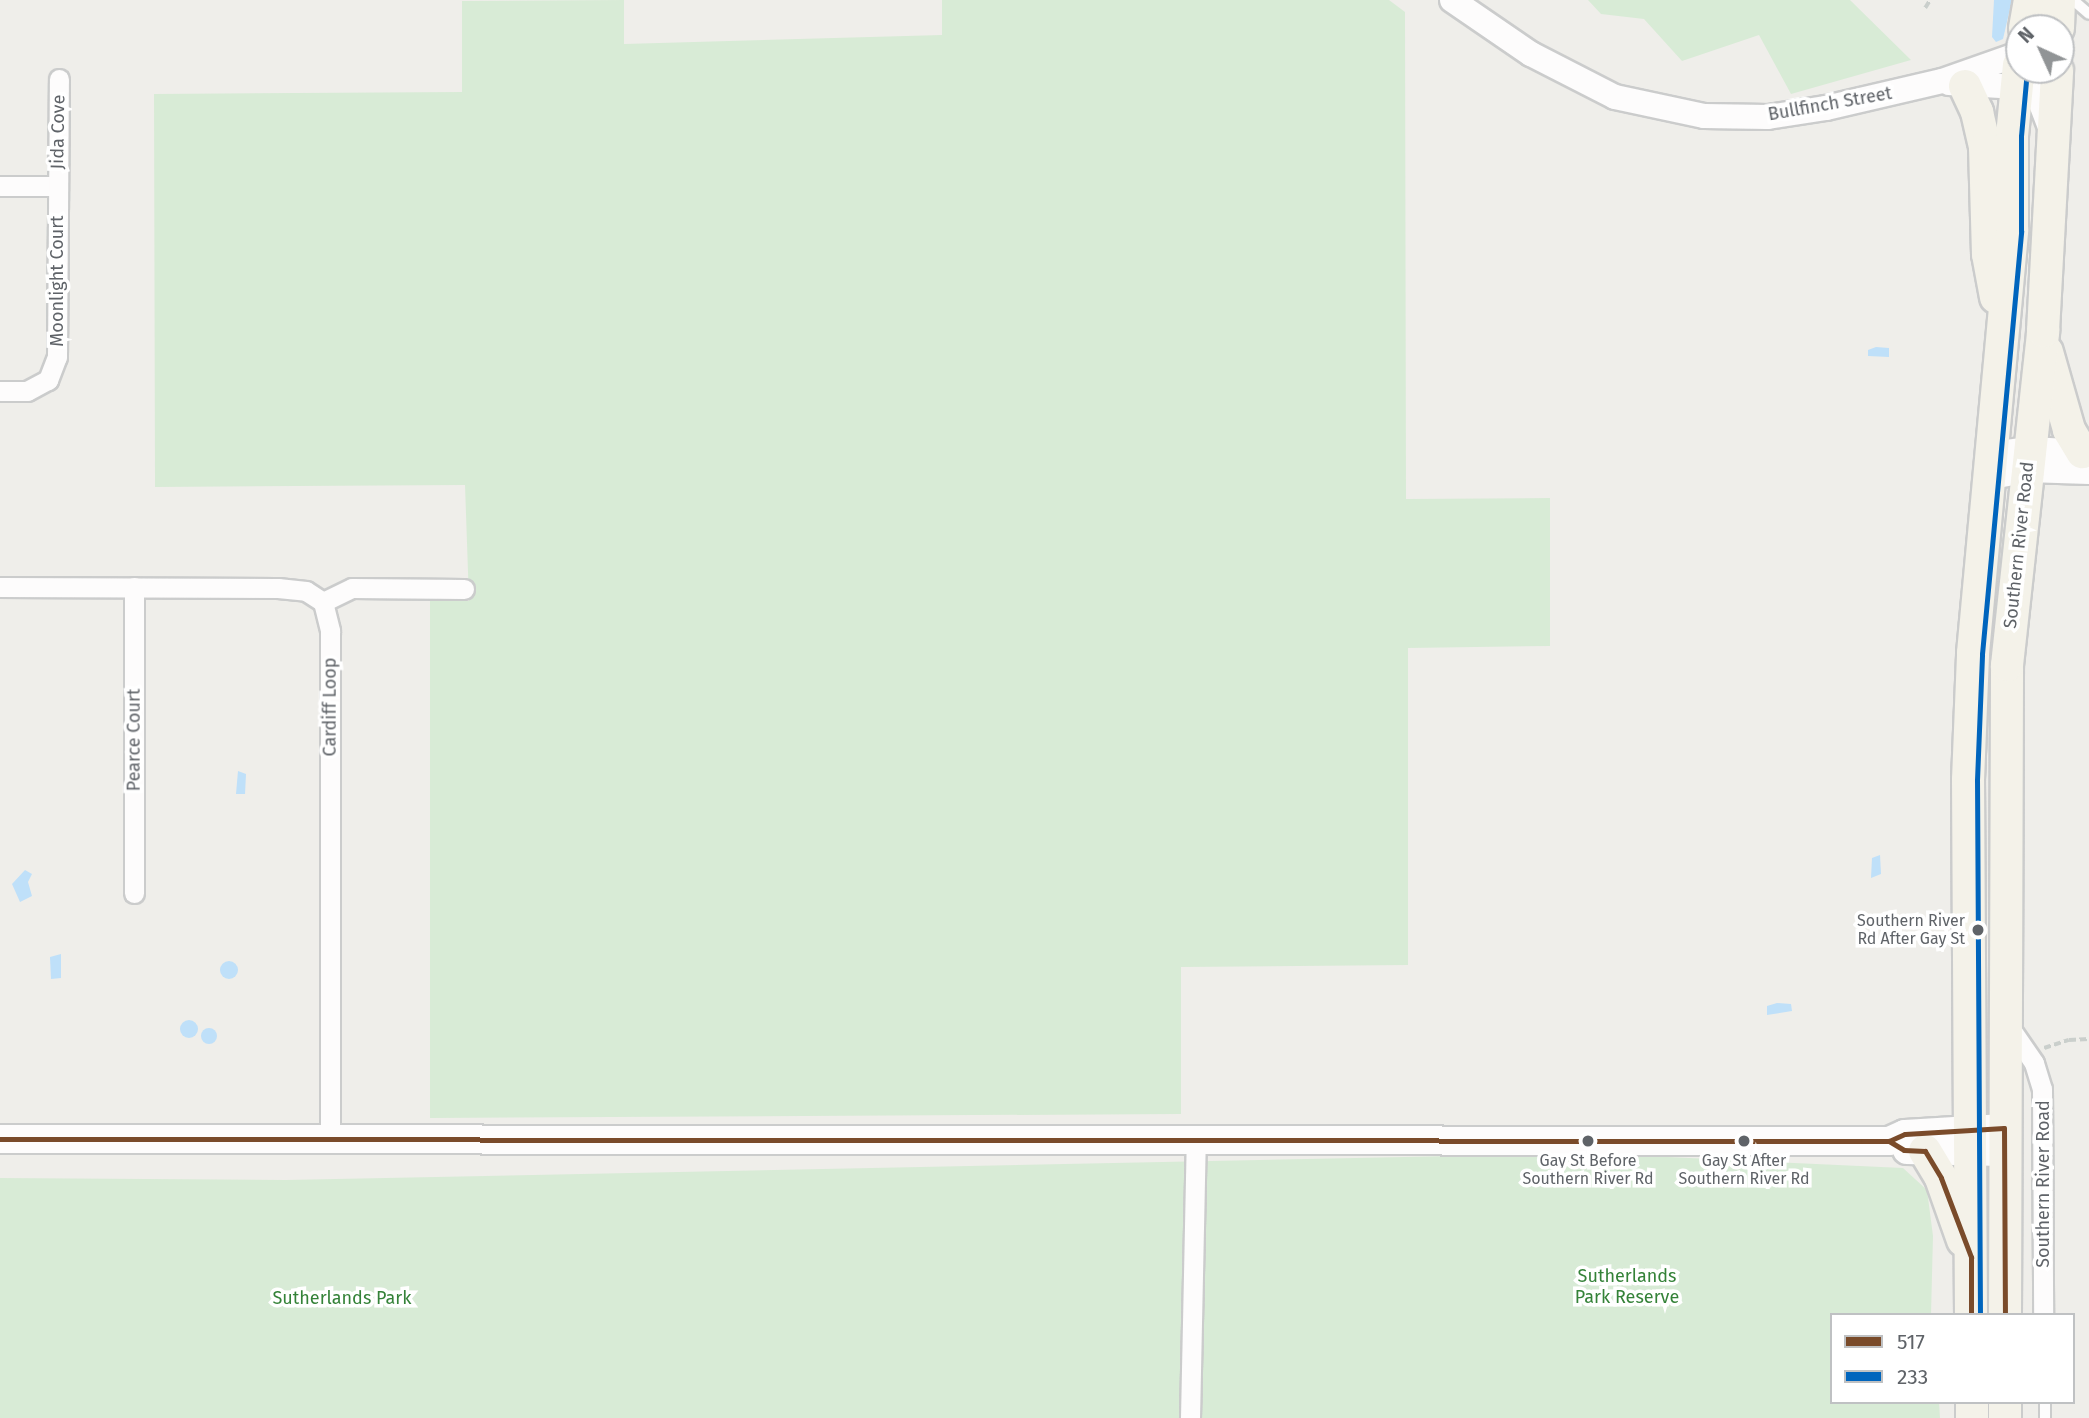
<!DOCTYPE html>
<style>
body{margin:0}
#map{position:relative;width:2089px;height:1418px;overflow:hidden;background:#efeeea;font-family:"Fira Sans",sans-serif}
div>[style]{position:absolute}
.green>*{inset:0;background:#d8ebd6}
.water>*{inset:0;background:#bfe0f9}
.round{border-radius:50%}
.path>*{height:3.5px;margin-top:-1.75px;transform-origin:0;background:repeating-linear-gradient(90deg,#cacfcc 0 7px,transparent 0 10.5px)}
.roads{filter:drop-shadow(2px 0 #cbcccc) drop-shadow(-2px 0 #cbcccc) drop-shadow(0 2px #cbcccc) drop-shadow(0 -2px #cbcccc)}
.service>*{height:10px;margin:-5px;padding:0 5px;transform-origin:5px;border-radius:5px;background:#fdfcfc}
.minor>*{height:19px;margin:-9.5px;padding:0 9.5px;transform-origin:9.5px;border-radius:9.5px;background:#fdfcfc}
.tertiary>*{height:24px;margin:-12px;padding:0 12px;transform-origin:12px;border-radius:12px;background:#fdfcfc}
.secondary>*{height:28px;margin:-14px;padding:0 14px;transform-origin:14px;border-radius:14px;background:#fdfcfc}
.primary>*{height:32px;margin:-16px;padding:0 16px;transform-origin:16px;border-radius:16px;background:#f4f2e9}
.bus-1>*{height:5px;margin:-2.5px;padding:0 2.5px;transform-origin:2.5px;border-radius:2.5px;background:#7a4b2a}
.bus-2>*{height:5px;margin:-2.5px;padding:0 2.5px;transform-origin:2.5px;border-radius:2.5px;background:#0065bd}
.dots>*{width:19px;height:19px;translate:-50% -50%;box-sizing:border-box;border:4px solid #fff;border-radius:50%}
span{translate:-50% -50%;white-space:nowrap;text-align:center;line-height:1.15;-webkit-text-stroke:7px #fff;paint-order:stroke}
.bus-label{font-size:16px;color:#5f6368}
.right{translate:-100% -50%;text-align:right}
.street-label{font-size:18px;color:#5f6368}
.park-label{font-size:18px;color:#348238}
.legend{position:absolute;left:1830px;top:1313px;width:245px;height:91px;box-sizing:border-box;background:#fff;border:2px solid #bfc1c3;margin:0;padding:9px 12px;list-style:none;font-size:21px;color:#5f6368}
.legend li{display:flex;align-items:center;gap:14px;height:35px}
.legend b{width:35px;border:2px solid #bfc1c3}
.north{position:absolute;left:2005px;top:14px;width:70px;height:70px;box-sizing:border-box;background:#fff;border:2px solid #bfc1c3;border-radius:50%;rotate:315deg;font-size:19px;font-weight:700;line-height:28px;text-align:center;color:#5f6368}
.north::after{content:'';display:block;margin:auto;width:24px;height:32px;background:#919496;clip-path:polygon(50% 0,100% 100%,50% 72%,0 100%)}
</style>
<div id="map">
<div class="green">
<i style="clip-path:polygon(624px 0,624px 44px,942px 35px,942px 0,1389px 0,1405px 12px,1406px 499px,1550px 498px,1550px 646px,1408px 648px,1408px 965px,1181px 967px,1181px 1114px,430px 1118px,430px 600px,469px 601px,465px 485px,155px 487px,154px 94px,462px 92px,462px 1px)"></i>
<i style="clip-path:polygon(1588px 0,1850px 0,1911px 60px,1791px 94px,1759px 35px,1682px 61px,1644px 19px,1601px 14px)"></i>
<i style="clip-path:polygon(1503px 1155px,1646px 1156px,1903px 1168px,1927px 1190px,1933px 1236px,1931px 1315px,1832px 1315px,1832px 1402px,1939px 1402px,1940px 1418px,0 1418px,0 1178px,286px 1180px)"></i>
</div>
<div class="water">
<i style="clip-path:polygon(1994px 0,2012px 0,2003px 39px,1996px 42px,1992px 37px)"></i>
<i style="clip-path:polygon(1876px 347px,1889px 348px,1889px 357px,1868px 356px,1868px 350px)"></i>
<i style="clip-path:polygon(238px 771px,246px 774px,245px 794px,236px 794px)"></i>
<i style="clip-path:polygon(1880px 855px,1881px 874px,1871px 878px,1872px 858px)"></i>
<i style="clip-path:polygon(25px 870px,32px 874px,28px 882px,32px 896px,20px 902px,12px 884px)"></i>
<i style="clip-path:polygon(61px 954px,61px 978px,51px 979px,50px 957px)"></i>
<i class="round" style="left:220px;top:961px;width:18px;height:18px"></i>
<i style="clip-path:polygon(1777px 1003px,1791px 1004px,1792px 1011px,1767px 1015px,1767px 1006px)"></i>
<i class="round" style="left:180px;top:1020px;width:18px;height:18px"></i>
<i class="round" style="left:201px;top:1028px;width:16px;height:16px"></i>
</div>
<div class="path">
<i style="left:1925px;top:8px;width:9px;rotate:-58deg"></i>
<i style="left:2044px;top:1048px;width:26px;rotate:-18deg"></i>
<i style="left:2069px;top:1040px;width:20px;rotate:-3deg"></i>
</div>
<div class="roads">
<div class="service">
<i style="left:2073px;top:0;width:21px;rotate:41deg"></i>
<i style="left:2045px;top:1418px;width:16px;rotate:-90deg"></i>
</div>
<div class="minor">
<i style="left:0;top:186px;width:57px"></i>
<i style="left:0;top:391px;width:27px"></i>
<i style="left:27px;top:391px;width:24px;rotate:-28deg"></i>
<i style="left:48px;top:380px;width:25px;rotate:-69deg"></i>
<i style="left:57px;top:357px;width:278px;rotate:-89.6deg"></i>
<i style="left:0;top:587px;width:278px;rotate:0.2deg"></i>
<i style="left:278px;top:588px;width:28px;rotate:6deg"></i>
<i style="left:306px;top:591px;width:20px;rotate:33deg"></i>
<i style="left:323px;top:602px;width:30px;rotate:76deg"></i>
<i style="left:330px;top:631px;width:508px;rotate:90deg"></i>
<i style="left:134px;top:587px;width:306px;rotate:90deg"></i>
<i style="left:323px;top:602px;width:32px;rotate:-26deg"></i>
<i style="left:352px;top:588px;width:112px;rotate:0.5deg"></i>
<i style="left:2008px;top:1025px;width:46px;rotate:55.6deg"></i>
<i style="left:2034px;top:1063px;width:27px;rotate:73deg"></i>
<i style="left:2042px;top:1089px;width:226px;rotate:89.7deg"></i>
<i style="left:1190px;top:1418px;width:280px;rotate:-88.8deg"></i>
</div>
<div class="tertiary">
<i style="left:1452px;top:0;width:96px;rotate:34.4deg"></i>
<i style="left:1531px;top:54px;width:94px;rotate:27.1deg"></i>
<i style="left:1615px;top:97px;width:91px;rotate:12.1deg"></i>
<i style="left:1704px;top:116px;width:64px;rotate:0.9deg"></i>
<i style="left:1768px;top:117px;width:59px;rotate:-8.8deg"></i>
<i style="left:1826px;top:108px;width:119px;rotate:-13.1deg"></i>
<i style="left:1942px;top:81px;width:82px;rotate:-19.3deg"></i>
<i style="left:1949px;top:83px;width:86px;rotate:3.3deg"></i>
<i style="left:2035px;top:88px;width:45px;rotate:69.1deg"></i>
<i style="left:1993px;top:454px;width:36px;rotate:-8deg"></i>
<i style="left:2029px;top:449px;width:60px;rotate:2.9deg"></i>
<i style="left:1992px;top:477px;width:36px;rotate:-11deg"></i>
<i style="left:2027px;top:470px;width:62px;rotate:1.8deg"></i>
</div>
<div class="secondary">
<i style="left:0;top:1139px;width:1889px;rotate:0.06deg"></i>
<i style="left:1889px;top:1141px;width:17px;rotate:-24deg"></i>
<i style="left:1905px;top:1134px;width:99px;rotate:-3.5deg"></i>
<i style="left:1907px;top:1150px;width:97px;rotate:1.2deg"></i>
</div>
<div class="primary">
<i style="left:2025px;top:28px;width:28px;rotate:-80deg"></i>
<i style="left:2058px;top:28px;width:28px;rotate:-88deg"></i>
<i style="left:1965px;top:86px;width:29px;rotate:65deg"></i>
<i style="left:1977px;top:112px;width:36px;rotate:77deg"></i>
<i style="left:1985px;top:147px;width:107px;rotate:88.4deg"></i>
<i style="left:1988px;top:254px;width:44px;rotate:79.5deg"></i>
<i style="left:2047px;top:352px;width:81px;rotate:74.2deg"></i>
<i style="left:2069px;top:430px;width:26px;rotate:59deg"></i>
<i style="left:1925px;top:1151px;width:31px;rotate:59deg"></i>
<i style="left:1941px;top:1178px;width:66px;rotate:70.5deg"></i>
<i style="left:1971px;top:1315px;width:535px;rotate:-90.32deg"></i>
<i style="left:1968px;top:780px;width:127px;rotate:-87.7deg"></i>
<i style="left:1973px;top:653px;width:425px;rotate:-84.7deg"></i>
<i style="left:2012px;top:230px;width:94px;rotate:-90deg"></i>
<i style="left:2012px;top:136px;width:71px;rotate:-84.4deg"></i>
<i style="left:2005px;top:1315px;width:650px;rotate:-89.82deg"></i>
<i style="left:2007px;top:665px;width:336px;rotate:-83.8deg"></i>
<i style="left:2043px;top:331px;width:261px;rotate:-86.9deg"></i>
<i style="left:1972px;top:1402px;width:16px;rotate:90deg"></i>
<i style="left:2005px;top:1418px;width:16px;rotate:-90deg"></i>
</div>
</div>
<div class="bus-1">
<i style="left:0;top:1139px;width:1889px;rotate:0.06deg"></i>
<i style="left:1889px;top:1141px;width:17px;rotate:-24deg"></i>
<i style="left:1905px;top:1134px;width:99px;rotate:-3.5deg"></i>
<i style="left:2004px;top:1128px;width:187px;rotate:89.7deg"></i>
<i style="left:1863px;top:1141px;width:26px"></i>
<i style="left:1889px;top:1141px;width:17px;rotate:31deg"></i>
<i style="left:1904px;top:1150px;width:21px;rotate:3deg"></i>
<i style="left:1925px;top:1151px;width:31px;rotate:59deg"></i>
<i style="left:1941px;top:1178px;width:85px;rotate:69.2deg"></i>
<i style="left:1971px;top:1257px;width:55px;rotate:90deg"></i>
</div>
<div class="bus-2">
<i style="left:1980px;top:1315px;width:535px;rotate:-90.32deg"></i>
<i style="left:1977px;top:780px;width:126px;rotate:-87.7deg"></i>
<i style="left:1982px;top:654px;width:425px;rotate:-84.7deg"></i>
<i style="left:2021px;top:231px;width:95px;rotate:-90deg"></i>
<i style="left:2021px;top:136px;width:66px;rotate:-84.8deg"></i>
</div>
<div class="dots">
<i style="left:1978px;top:930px;background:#5f6368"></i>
<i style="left:1588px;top:1141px;background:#5f6368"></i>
<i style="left:1744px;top:1141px;background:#5f6368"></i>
</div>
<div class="bus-label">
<span class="right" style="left:1965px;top:930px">Southern River<br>Rd After Gay St</span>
<span style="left:1588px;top:1170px">Gay St Before<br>Southern River Rd</span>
<span style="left:1744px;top:1170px">Gay St After<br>Southern River Rd</span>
</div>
<div class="street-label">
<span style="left:1830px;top:104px;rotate:-10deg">Bullfinch Street</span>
<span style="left:58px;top:132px;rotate:-89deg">Jida Cove</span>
<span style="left:57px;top:281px;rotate:-90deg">Moonlight Court</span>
<span style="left:2019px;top:545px;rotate:-84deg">Southern River Road</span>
<span style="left:330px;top:707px;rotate:-90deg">Cardiff Loop</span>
<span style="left:134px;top:740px;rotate:-90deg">Pearce Court</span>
<span style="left:2043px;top:1184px;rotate:-90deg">Southern River Road</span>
</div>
<div class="park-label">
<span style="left:1627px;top:1287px">Sutherlands<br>Park Reserve</span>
<span style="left:342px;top:1298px">Sutherlands Park</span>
</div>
<ul class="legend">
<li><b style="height:9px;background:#7a4b2a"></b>517</li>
<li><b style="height:9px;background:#0065bd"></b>233</li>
</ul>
<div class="north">N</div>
</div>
